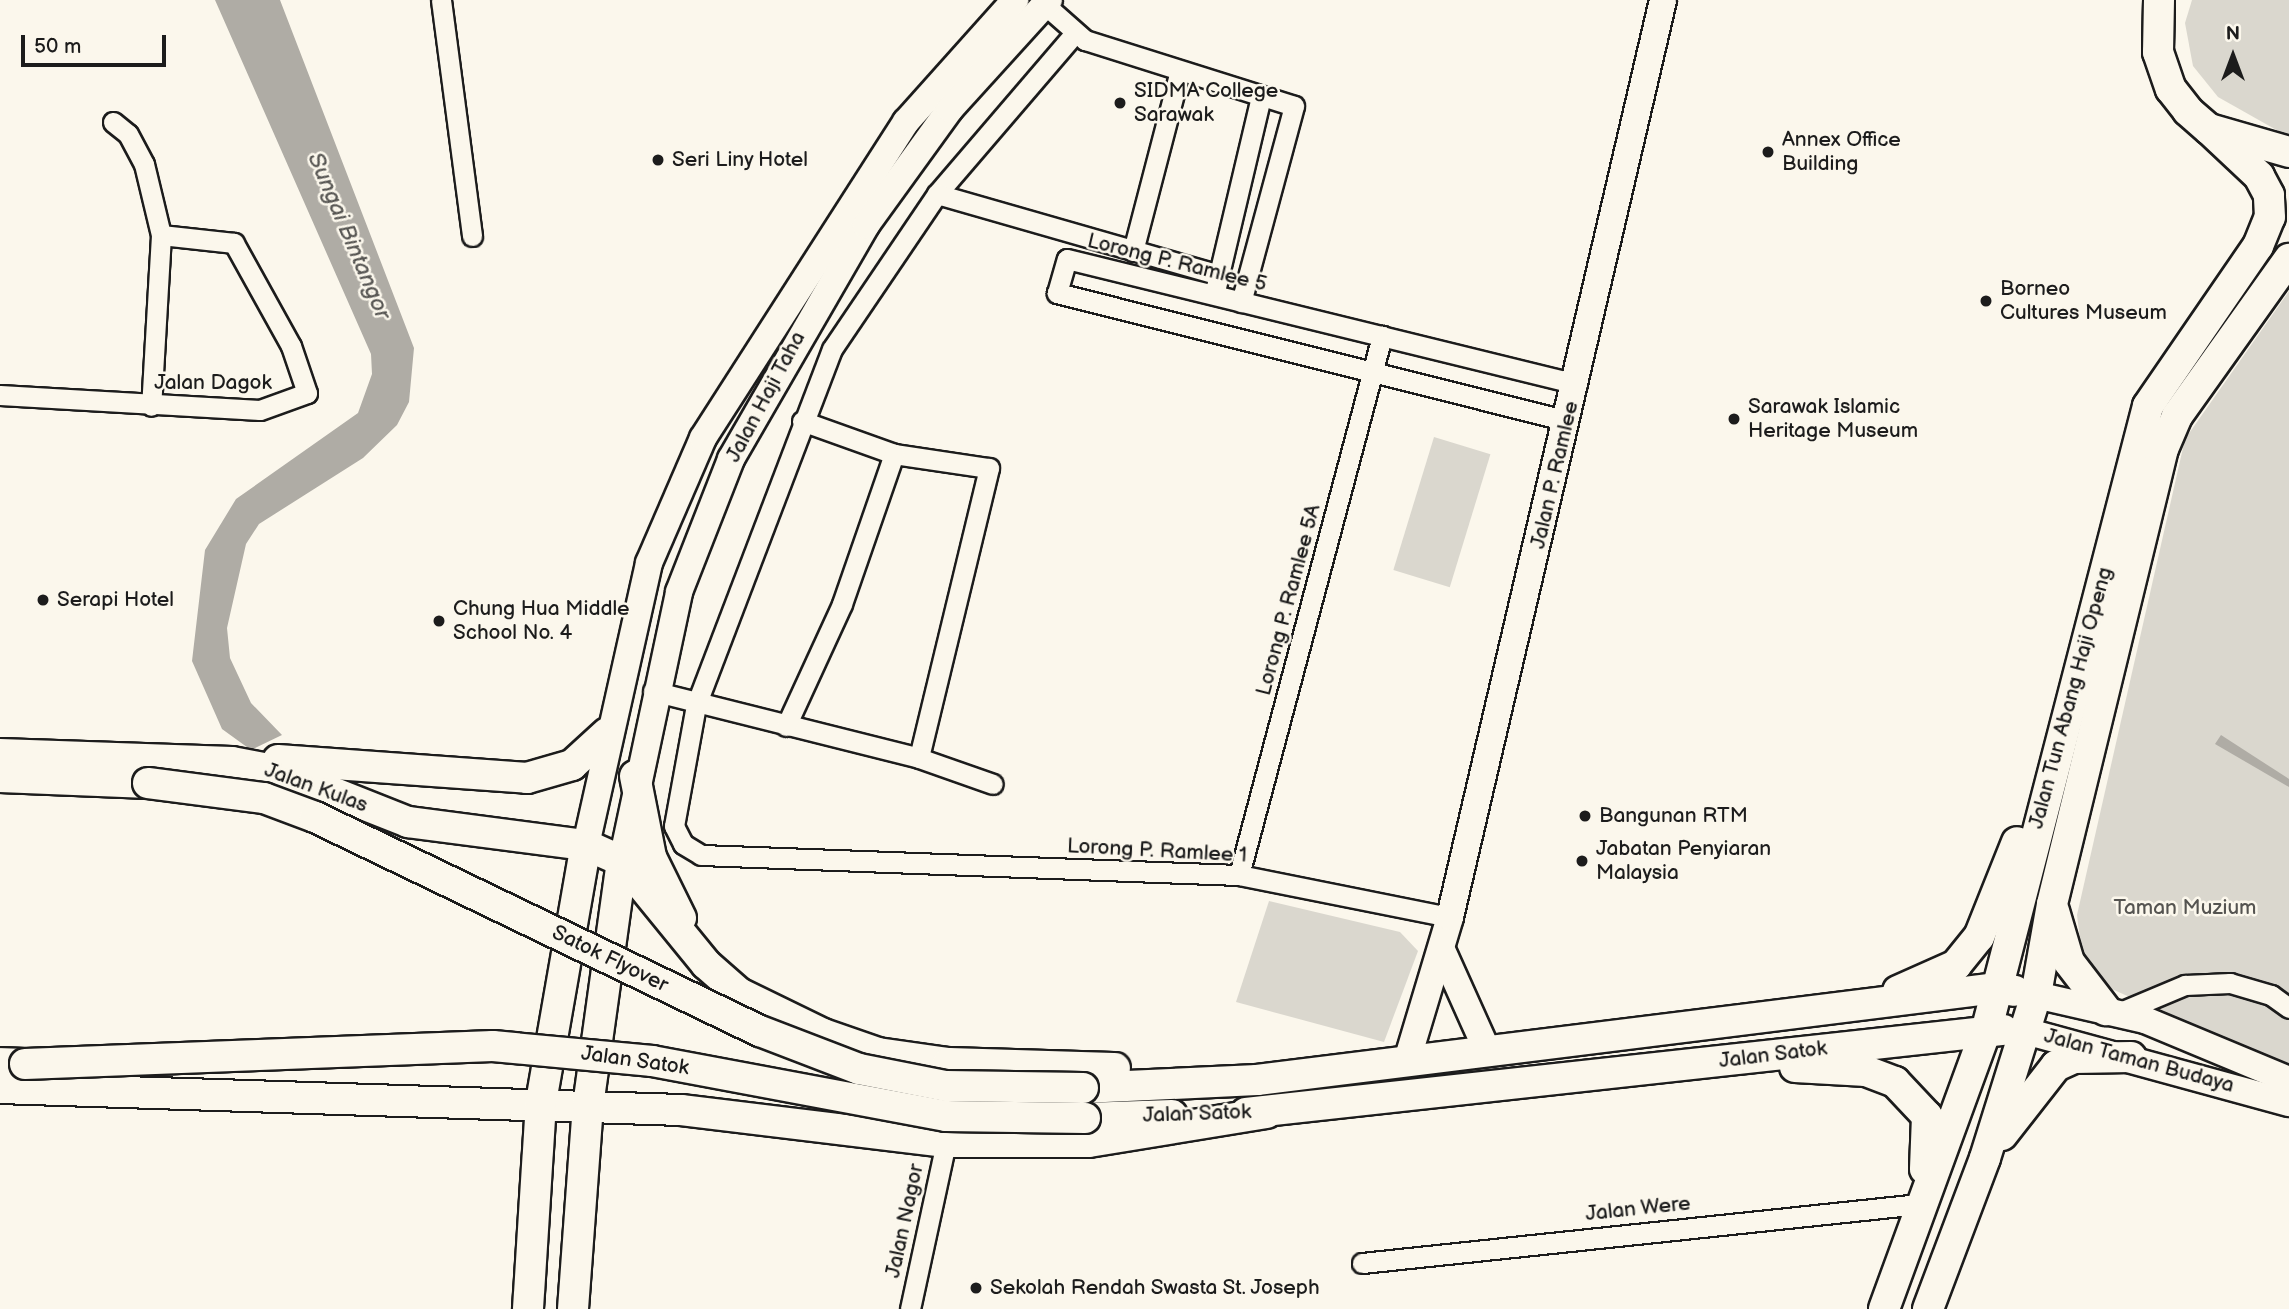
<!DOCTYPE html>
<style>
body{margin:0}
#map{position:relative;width:2289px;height:1309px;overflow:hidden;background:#fbf7ec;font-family:"Balsamiq Sans",sans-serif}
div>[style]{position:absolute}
.green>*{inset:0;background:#dad7ce;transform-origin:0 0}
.water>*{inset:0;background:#afaca5}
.roads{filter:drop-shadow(2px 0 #1c1c1c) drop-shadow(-2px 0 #1c1c1c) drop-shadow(0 2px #1c1c1c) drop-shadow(0 -2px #1c1c1c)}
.minor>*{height:19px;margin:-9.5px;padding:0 9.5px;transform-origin:9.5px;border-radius:9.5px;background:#fbf7ec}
.secondary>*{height:26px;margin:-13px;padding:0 13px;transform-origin:13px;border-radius:13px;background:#fbf7ec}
.primary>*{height:30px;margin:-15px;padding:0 15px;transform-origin:15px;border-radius:15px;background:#fbf7ec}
.bridges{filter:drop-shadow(2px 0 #1c1c1c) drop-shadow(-2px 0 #1c1c1c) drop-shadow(0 2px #1c1c1c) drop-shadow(0 -2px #1c1c1c)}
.primary-bridge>*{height:30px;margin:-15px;padding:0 15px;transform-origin:15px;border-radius:15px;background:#fbf7ec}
.dots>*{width:19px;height:19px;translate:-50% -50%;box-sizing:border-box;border:4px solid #fbf7ec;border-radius:50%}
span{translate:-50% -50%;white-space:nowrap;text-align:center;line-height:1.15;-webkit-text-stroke:5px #fbf7ec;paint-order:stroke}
.poi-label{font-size:21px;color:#1c1c1c}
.left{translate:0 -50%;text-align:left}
.street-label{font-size:21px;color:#1c1c1c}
.park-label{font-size:21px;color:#555451}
.water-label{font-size:23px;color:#575653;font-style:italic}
.north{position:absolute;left:2198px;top:21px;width:70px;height:70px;-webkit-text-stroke:5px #fbf7ec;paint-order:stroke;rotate:0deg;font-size:19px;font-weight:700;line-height:28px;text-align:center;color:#1c1c1c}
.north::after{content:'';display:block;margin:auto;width:24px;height:32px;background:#1c1c1c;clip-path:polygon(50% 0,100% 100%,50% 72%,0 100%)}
.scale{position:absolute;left:21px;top:35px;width:145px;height:32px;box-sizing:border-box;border:4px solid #1c1c1c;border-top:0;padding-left:9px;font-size:21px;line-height:24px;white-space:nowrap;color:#1c1c1c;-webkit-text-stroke:5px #fbf7ec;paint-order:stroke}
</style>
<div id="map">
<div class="green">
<i style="clip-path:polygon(2192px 0,2289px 0,2289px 137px,2218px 97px,2193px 66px,2185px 23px)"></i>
<i style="clip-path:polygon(2289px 291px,2289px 1069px,2103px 985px,2082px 955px,2077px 915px,2185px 439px)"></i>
<i style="left:1434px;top:437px;width:59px;height:139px;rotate:17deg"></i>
<i style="clip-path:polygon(1269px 901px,1400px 932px,1418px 951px,1384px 1042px,1236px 1002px)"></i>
</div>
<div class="water">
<i style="clip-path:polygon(215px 0,280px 0,414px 348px,409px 402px,397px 425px,363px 458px,259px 524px,246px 544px,227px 628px,230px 658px,251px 703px,282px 735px,251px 750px,222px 729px,192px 661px,205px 550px,236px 499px,358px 413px,372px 374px,371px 354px)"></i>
<i style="clip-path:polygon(2221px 735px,2289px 779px,2289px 787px,2215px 744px)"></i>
</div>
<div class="roads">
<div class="minor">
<i style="left:441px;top:0;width:238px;rotate:82.5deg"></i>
<i style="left:1044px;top:4px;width:55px;rotate:41.3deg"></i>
<i style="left:1085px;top:40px;width:219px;rotate:17.5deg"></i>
<i style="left:1294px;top:106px;width:203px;rotate:105.1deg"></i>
<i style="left:1075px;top:33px;width:212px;rotate:130.6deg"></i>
<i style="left:937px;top:194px;width:187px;rotate:124.1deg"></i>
<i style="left:832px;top:349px;width:381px;rotate:110.9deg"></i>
<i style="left:696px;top:705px;width:123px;rotate:100.3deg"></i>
<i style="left:674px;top:826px;width:20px;rotate:63deg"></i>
<i style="left:683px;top:844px;width:21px;rotate:31deg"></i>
<i style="left:701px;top:855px;width:538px;rotate:2.13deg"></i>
<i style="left:1239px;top:875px;width:215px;rotate:11.3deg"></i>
<i style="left:113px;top:122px;width:19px;rotate:39deg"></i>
<i style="left:128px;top:134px;width:34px;rotate:62deg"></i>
<i style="left:144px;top:164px;width:73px;rotate:76.5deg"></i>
<i style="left:161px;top:235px;width:171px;rotate:93.3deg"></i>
<i style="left:937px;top:194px;width:293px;rotate:16deg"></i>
<i style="left:1133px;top:251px;width:186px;rotate:-75.4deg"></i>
<i style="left:1216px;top:287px;width:195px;rotate:-76.7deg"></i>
<i style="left:0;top:395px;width:260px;rotate:3.3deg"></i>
<i style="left:260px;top:410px;width:50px;rotate:-19.9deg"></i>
<i style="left:307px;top:393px;width:50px;rotate:-108.8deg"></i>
<i style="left:291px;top:346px;width:118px;rotate:-119deg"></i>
<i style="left:234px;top:243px;width:73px;rotate:-173.7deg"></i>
<i style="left:802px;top:421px;width:98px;rotate:19.7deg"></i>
<i style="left:894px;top:454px;width:96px;rotate:8.4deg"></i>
<i style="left:989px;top:468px;width:298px;rotate:103.6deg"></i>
<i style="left:1568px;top:421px;width:527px;rotate:-165.94deg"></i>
<i style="left:1057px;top:293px;width:35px;rotate:-74deg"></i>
<i style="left:1067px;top:259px;width:525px;rotate:13.77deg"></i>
<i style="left:653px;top:691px;width:274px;rotate:14.1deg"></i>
<i style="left:919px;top:758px;width:78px;rotate:19.4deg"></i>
<i style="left:786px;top:726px;width:134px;rotate:-65.3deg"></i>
<i style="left:842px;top:604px;width:159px;rotate:-70.9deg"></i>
<i style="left:1239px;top:875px;width:558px;rotate:-75.14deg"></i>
<i style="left:2118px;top:1013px;width:73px;rotate:-22.7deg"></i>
<i style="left:2185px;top:985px;width:45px;rotate:-2.5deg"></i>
<i style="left:2230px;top:983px;width:43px;rotate:16.3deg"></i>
<i style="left:2271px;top:995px;width:22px;rotate:36deg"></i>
<i style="left:1362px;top:1263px;width:561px;rotate:-6.04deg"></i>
<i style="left:910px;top:1309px;width:171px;rotate:-77.8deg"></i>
</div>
<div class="secondary">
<i style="left:586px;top:845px;width:289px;rotate:-77.4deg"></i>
<i style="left:649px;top:563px;width:136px;rotate:-66.6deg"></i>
<i style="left:703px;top:438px;width:376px;rotate:-57.3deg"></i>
<i style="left:906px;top:122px;width:164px;rotate:-48.2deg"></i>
<i style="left:622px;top:861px;width:275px;rotate:-78deg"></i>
<i style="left:679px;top:592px;width:143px;rotate:-68.6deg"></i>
<i style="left:731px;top:459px;width:270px;rotate:-60deg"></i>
<i style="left:866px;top:225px;width:143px;rotate:-54.1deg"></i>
<i style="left:950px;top:109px;width:147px;rotate:-47.8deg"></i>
<i style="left:1442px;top:950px;width:110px;rotate:65.8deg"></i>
<i style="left:2036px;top:995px;width:112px;rotate:12.9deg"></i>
<i style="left:2145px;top:1020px;width:156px;rotate:22.6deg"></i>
<i style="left:2025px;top:1031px;width:274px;rotate:15.3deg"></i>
<i style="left:1409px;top:1054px;width:143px;rotate:-73.3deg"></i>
<i style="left:1450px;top:917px;width:941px;rotate:-76.92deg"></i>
</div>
<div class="primary">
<i style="left:2159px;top:0;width:52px;rotate:91.1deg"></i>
<i style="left:2158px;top:52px;width:39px;rotate:71deg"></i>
<i style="left:2171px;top:89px;width:28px;rotate:52deg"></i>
<i style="left:2188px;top:111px;width:28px;rotate:41deg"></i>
<i style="left:2209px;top:129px;width:83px;rotate:16deg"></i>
<i style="left:0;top:754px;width:232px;rotate:2deg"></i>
<i style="left:232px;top:762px;width:48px;rotate:10.8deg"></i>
<i style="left:279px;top:771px;width:139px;rotate:21.6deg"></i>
<i style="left:408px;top:822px;width:179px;rotate:7.4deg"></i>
<i style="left:586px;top:845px;width:39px;rotate:24deg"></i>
<i style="left:278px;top:760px;width:250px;rotate:4.1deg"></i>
<i style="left:527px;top:778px;width:47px;rotate:-16.1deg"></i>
<i style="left:572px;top:765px;width:47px;rotate:-42.4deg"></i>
<i style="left:635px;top:776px;width:83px;rotate:78.8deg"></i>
<i style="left:651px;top:857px;width:68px;rotate:63.8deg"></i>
<i style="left:0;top:777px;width:148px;rotate:2.3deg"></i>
<i style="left:622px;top:861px;width:133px;rotate:50.8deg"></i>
<i style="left:706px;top:964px;width:44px;rotate:41.3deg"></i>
<i style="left:739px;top:993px;width:93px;rotate:26deg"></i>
<i style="left:823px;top:1034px;width:58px;rotate:19.1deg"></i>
<i style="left:878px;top:1053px;width:71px;rotate:8.1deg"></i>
<i style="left:948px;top:1063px;width:167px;rotate:1.7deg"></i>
<i style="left:2054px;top:911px;width:53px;rotate:73.6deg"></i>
<i style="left:2069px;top:962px;width:61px;rotate:52.4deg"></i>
<i style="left:1898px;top:991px;width:64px;rotate:-24.1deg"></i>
<i style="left:1956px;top:965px;width:36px;rotate:-51deg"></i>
<i style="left:1979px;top:937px;width:102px;rotate:-68.2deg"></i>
<i style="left:0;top:1063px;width:25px;rotate:2deg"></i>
<i style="left:1795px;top:1067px;width:71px;rotate:3.2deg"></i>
<i style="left:1866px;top:1071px;width:31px;rotate:21deg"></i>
<i style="left:1895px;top:1082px;width:47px;rotate:46.7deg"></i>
<i style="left:1927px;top:1116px;width:53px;rotate:92.2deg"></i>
<i style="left:0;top:1088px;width:681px;rotate:1.85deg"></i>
<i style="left:681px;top:1110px;width:267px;rotate:6.9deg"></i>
<i style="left:946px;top:1142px;width:143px"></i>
<i style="left:1089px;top:1142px;width:180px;rotate:-9.3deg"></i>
<i style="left:1083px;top:1088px;width:174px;rotate:-2.6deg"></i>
<i style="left:1257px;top:1080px;width:746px;rotate:-7.09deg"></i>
<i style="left:1997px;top:988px;width:18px;rotate:9deg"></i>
<i style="left:1246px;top:1113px;width:762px;rotate:-6.26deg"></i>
<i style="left:1085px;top:1118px;width:87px;rotate:-2deg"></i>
<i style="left:2002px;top:1135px;width:88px;rotate:-52deg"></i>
<i style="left:2056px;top:1066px;width:20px;rotate:-24deg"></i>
<i style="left:2074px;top:1058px;width:57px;rotate:-1deg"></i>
<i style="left:528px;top:1309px;width:207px;rotate:-86.4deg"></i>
<i style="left:541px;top:1102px;width:261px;rotate:-80.1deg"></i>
<i style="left:573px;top:1309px;width:204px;rotate:-85.8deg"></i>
<i style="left:588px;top:1106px;width:247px;rotate:-82.1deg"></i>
<i style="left:1884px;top:1309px;width:299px;rotate:-69.9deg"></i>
<i style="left:1987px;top:1028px;width:642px;rotate:-75.49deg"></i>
<i style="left:2148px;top:406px;width:194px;rotate:-55.5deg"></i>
<i style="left:2258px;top:246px;width:31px;rotate:-68deg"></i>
<i style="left:2270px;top:217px;width:22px;rotate:-93deg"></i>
<i style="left:2269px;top:195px;width:21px;rotate:-118deg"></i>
<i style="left:2259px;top:176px;width:69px;rotate:-136.8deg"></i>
<i style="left:1928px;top:1309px;width:161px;rotate:-69.3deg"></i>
<i style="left:1985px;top:1158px;width:171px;rotate:-72.6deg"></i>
<i style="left:2036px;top:995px;width:92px;rotate:-80deg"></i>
<i style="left:2052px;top:904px;width:468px;rotate:-76.3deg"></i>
<i style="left:2163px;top:449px;width:36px;rotate:-67deg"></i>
<i style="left:2177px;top:416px;width:193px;rotate:-54.5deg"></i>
</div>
</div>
<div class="bridges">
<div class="primary-bridge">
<i style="left:148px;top:783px;width:117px;rotate:7.4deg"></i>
<i style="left:264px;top:798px;width:54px;rotate:20.4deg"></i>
<i style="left:315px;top:817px;width:494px;rotate:25.7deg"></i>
<i style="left:760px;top:1031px;width:106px;rotate:21deg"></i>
<i style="left:859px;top:1069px;width:89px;rotate:11.1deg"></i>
<i style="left:946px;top:1086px;width:137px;rotate:0.8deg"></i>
<i style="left:25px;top:1064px;width:468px;rotate:-2.2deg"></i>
<i style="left:493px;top:1046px;width:160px;rotate:5.4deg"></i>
<i style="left:652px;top:1061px;width:299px;rotate:10.6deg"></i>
<i style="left:946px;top:1116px;width:139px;rotate:0.8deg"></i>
</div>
</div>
<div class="dots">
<i style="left:1120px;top:103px;background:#1c1c1c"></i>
<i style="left:1768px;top:152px;background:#1c1c1c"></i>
<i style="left:658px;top:160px;background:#1c1c1c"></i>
<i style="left:1986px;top:301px;background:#1c1c1c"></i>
<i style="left:1734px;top:419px;background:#1c1c1c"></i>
<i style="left:43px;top:600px;background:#1c1c1c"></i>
<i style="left:439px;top:621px;background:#1c1c1c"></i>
<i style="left:1585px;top:816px;background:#1c1c1c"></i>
<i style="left:1582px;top:861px;background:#1c1c1c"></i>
<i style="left:976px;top:1288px;background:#1c1c1c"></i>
</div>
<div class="poi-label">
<span class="left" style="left:1134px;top:103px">SIDMA College<br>Sarawak</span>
<span class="left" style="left:1782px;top:152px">Annex Office<br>Building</span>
<span class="left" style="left:672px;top:160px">Seri Liny Hotel</span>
<span class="left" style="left:2000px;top:301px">Borneo<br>Cultures Museum</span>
<span class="left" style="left:1748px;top:419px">Sarawak Islamic<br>Heritage Museum</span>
<span class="left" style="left:57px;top:600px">Serapi Hotel</span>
<span class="left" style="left:453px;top:621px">Chung Hua Middle<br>School No. 4</span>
<span class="left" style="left:1599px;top:816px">Bangunan RTM</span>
<span class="left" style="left:1596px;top:861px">Jabatan Penyiaran<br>Malaysia</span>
<span class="left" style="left:990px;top:1288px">Sekolah Rendah Swasta St. Joseph</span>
</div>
<div class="street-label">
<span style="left:1177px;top:263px;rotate:14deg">Lorong P. Ramlee 5</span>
<span style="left:213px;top:383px">Jalan Dagok</span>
<span style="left:766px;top:397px;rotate:-62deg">Jalan Haji Taha</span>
<span style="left:1555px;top:475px;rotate:-77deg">Jalan P. Ramlee</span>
<span style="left:1289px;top:600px;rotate:-75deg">Lorong P. Ramlee 5A</span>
<span style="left:2071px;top:698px;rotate:-75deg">Jalan Tun Abang Haji Openg</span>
<span style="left:316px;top:788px;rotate:20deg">Jalan Kulas</span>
<span style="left:1157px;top:851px;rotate:3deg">Lorong P. Ramlee 1</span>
<span style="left:610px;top:959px;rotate:26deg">Satok Flyover</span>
<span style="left:1773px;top:1055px;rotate:-7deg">Jalan Satok</span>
<span style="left:635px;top:1061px;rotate:8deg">Jalan Satok</span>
<span style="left:2139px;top:1061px;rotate:15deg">Jalan Taman Budaya</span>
<span style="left:1197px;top:1114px;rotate:-2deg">Jalan Satok</span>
<span style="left:1638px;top:1209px;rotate:-6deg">Jalan Were</span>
<span style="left:905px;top:1221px;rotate:-78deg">Jalan Nagor</span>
</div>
<div class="park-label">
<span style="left:2185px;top:908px">Taman Muzium</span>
</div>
<div class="water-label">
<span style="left:349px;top:236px;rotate:67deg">Sungai Bintangor</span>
</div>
<div class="north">N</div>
<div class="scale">50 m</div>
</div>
